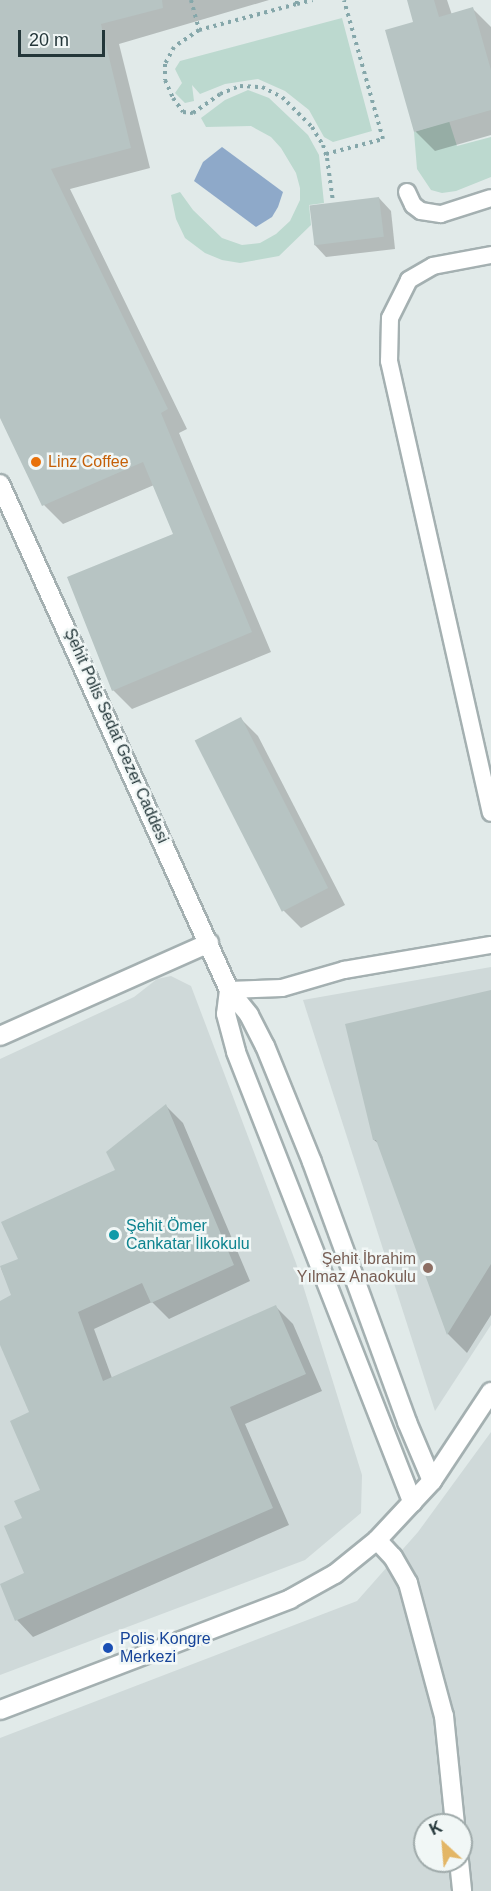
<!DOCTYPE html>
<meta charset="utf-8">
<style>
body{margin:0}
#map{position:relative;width:491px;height:1891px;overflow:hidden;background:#e1eae9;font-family:Helvetica,sans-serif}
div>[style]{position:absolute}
.built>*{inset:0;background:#cfd9d9}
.green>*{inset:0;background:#bcd9cf}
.water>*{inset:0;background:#8ea9c9}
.shadow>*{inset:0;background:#0003}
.building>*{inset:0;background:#b7c4c3;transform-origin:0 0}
.path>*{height:4px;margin-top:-2px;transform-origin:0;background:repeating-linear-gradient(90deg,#85a7aa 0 3px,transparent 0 7.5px)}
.roads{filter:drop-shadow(2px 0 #a4b0b1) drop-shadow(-2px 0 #a4b0b1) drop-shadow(0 2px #a4b0b1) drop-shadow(0 -2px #a4b0b1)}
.service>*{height:16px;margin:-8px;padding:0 8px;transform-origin:8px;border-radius:8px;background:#fff}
.minor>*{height:18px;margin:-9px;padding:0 9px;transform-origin:9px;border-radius:9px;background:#fff}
.secondary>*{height:18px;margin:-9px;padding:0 9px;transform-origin:9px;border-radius:9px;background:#fff}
.dots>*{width:16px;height:16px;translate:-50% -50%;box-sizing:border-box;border:3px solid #f1f7f6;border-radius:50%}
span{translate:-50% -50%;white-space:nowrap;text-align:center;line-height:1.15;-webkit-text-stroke:5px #f1f7f6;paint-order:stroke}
.food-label{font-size:16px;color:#c56008}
.left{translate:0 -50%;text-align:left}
.street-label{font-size:16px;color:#233639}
.culture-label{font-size:16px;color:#0d838f}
.education-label{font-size:16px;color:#785e54}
.right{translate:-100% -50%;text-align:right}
.transit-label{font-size:16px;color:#164399}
.north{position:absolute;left:413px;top:1813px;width:60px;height:60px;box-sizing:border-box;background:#f1f7f6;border:2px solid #9faaaa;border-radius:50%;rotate:334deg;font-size:16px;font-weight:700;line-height:24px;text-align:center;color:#233639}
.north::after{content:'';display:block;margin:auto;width:21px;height:27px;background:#e3b666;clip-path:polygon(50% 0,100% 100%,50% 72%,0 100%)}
.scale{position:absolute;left:18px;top:30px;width:87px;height:27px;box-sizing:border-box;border:3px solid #233639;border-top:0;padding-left:8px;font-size:18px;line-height:21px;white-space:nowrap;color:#233639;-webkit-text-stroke:4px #f1f7f6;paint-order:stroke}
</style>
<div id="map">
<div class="built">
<i style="clip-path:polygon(491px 967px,491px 1325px,435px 1411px,303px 1000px)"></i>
<i style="clip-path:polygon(171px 976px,191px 986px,296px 1263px,362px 1475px,361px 1513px,305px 1560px,0 1675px,0 1059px,134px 997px,157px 979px)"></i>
<i style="clip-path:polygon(evenodd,491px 1432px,491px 1891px,0 1891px,0 1738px,357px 1601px,418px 1532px,491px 1432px,425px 1825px,461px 1825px,461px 1861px,425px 1861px,425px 1825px)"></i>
</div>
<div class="green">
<i style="clip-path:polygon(342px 18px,372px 131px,333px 142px,324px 137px,309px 110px,285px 91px,258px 79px,225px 84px,200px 94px,192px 85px,194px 101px,185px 103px,175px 93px,182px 83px,175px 69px,180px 61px)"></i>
<i style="clip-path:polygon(248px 90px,269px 98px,308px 135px,319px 155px,324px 203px,309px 205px,311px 225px,279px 256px,240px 263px,222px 260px,205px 253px,185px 238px,176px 219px,171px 195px,180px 192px,193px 210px,222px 238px,242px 245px,260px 243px,276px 234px,290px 221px,300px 200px,300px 188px,296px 173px,281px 148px,271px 137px,251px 126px,206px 127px,201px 118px,225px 100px)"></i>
<i style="clip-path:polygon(449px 121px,457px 146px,491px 137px,491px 177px,456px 191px,442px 193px,431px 190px,417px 169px,414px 132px)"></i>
</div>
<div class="water">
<i style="clip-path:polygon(222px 147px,283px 192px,278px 207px,272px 217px,256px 227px,194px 181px,203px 162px)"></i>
</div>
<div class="shadow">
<i style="clip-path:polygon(0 0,269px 0,119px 44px,150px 168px,70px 189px,187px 429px,179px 433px,271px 652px,132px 709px,113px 690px,175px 534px,154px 485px,63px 524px,44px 505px,0 415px)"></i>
<i style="clip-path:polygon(408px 0,447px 0,452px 15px,473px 9px,491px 27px,491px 135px,435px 151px,415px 131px,415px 23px)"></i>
<i style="clip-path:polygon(379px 198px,391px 211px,395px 249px,326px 257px,314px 244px)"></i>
<i style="clip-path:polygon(241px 719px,258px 736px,345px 905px,301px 928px,284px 911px)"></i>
<i style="clip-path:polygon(491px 991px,491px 1315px,467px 1353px,448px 1334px,379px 1144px,374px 1140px)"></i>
<i style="clip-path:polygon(166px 1106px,183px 1123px,250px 1281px,169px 1319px,152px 1302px,94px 1329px,112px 1378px,276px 1307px,293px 1324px,322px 1391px,245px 1424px,289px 1525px,33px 1637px,17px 1620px,26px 1574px,24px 1519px,42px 1490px,31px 1413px,0 1341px,0 1303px,13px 1296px,1px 1268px,20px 1260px,117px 1171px)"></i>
</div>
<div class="building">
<i style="clip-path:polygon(0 0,162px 0,163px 8px,101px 24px,131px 148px,51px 169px,168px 409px,161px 413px,252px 632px,112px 691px,67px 577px,173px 534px,143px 462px,42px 506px,0 418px)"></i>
<i style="clip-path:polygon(407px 0,434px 0,439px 17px,473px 7px,491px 70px,491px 110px,414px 132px,385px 30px,413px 22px)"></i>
<i style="left:379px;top:197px;width:40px;height:70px;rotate:83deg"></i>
<i style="left:241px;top:717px;width:192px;height:52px;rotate:63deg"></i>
<i style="clip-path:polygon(491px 990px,491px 1264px,447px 1335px,376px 1140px,373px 1140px,345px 1024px)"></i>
<i style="clip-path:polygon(166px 1104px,234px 1265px,151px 1303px,142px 1283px,78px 1312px,103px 1381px,276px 1305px,306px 1374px,230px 1407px,273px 1508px,15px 1621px,0 1584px,24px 1573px,4px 1526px,22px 1518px,14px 1501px,40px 1490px,10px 1421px,29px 1412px,0 1345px,0 1301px,11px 1295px,0 1266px,18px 1259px,1px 1222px,115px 1170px,106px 1152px)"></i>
</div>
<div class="path">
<i style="left:191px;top:0;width:31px;rotate:75deg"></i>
<i style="left:199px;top:30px;width:101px;rotate:-14.9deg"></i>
<i style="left:297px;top:4px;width:4px;rotate:-104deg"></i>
<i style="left:297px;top:4px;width:16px;rotate:-14deg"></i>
<i style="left:199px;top:30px;width:30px;rotate:146deg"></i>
<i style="left:174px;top:47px;width:19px;rotate:118deg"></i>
<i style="left:165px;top:64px;width:16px;rotate:90deg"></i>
<i style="left:165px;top:80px;width:20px;rotate:66deg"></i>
<i style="left:173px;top:98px;width:17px;rotate:54deg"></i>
<i style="left:183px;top:112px;width:10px;rotate:6deg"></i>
<i style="left:193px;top:113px;width:33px;rotate:-35deg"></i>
<i style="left:220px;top:94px;width:22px;rotate:-22deg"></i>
<i style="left:240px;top:86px;width:22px;rotate:3deg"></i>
<i style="left:262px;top:87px;width:22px;rotate:27deg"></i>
<i style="left:282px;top:97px;width:42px;rotate:45deg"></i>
<i style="left:312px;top:127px;width:21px;rotate:59deg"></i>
<i style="left:323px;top:145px;width:14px;rotate:73deg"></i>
<i style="left:327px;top:158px;width:44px;rotate:82.2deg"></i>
<i style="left:326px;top:154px;width:59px;rotate:-14.7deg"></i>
<i style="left:383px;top:139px;width:144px;rotate:-105.7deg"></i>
</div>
<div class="roads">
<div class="service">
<i style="left:407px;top:192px;width:14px;rotate:65deg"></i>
<i style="left:413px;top:205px;width:10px;rotate:37deg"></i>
<i style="left:421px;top:211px;width:20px;rotate:9deg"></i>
<i style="left:441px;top:214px;width:52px;rotate:-17.7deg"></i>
<i style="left:491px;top:255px;width:59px;rotate:169.3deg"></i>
<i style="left:433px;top:266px;width:28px;rotate:150deg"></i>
<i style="left:409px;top:280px;width:42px;rotate:116.6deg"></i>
<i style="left:390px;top:318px;width:43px;rotate:91.3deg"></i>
<i style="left:389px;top:361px;width:463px;rotate:77.3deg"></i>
<i style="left:229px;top:990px;width:53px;rotate:-2.2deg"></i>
<i style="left:282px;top:988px;width:65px;rotate:-16.2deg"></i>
<i style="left:344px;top:970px;width:149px;rotate:-9.7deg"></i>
</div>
<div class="minor">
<i style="left:0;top:484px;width:555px;rotate:65.65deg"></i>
<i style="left:229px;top:990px;width:32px;rotate:51deg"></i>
<i style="left:249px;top:1015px;width:35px;rotate:63deg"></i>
<i style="left:265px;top:1046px;width:125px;rotate:67.9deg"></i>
<i style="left:312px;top:1162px;width:277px;rotate:69.9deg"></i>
<i style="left:407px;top:1422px;width:64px;rotate:67deg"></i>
<i style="left:229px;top:990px;width:24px;rotate:97deg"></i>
<i style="left:226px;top:1014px;width:39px;rotate:75deg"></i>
<i style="left:236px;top:1052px;width:484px;rotate:68.6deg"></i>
<i style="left:0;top:1036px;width:229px;rotate:-24deg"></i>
<i style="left:377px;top:1540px;width:23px;rotate:47deg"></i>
<i style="left:393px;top:1557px;width:30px;rotate:60deg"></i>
<i style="left:408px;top:1583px;width:138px;rotate:74.9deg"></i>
<i style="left:444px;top:1716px;width:110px;rotate:84.2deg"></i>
<i style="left:459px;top:1861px;width:30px;rotate:84deg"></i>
</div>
<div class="secondary">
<i style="left:0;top:1710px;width:311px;rotate:-20.9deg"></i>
<i style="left:290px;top:1599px;width:51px;rotate:-29.1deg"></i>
<i style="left:335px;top:1574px;width:54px;rotate:-39deg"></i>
<i style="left:377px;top:1540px;width:81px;rotate:-47deg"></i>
<i style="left:432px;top:1481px;width:107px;rotate:-56.5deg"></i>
</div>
</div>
<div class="dots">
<i style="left:36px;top:462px;background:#e8710a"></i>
<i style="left:114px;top:1235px;background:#0f9aa8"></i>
<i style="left:428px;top:1268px;background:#8d6e63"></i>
<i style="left:108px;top:1648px;background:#1a4fb4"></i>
</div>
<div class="food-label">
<span class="left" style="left:48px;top:462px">Linz Coffee</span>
</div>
<div class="street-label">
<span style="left:116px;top:736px;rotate:66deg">Şehit Polis Sedat Gezer Caddesi</span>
</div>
<div class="culture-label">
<span class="left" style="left:126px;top:1235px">Şehit Ömer<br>Cankatar İlkokulu</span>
</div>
<div class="education-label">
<span class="right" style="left:416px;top:1268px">Şehit İbrahim<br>Yılmaz Anaokulu</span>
</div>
<div class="transit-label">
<span class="left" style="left:120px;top:1648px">Polis Kongre<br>Merkezi</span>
</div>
<div class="north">K</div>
<div class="scale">20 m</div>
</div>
